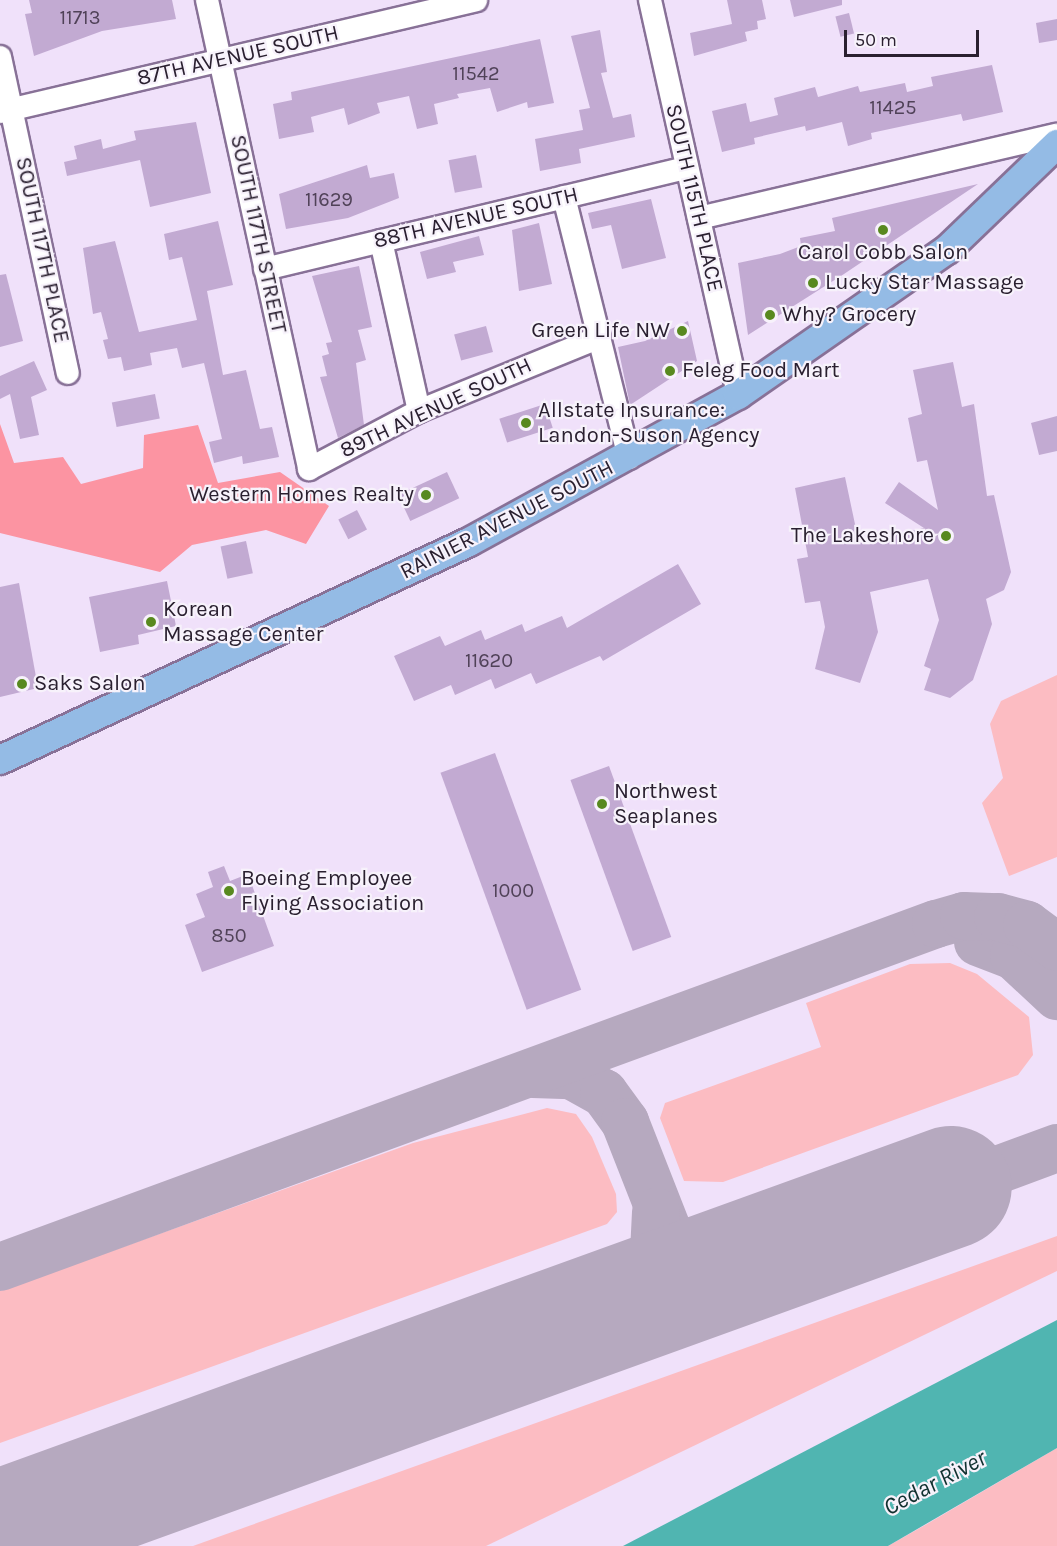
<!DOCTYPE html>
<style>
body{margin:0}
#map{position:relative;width:1057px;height:1546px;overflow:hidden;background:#f0e1fa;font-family:Karla,sans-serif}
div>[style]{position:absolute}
.green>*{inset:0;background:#fcbcc2}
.forest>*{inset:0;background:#fc94a2}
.water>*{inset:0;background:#50b5b1}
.taxiway>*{height:48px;margin:-24px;padding:0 24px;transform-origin:24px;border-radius:24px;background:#b6a9bf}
.runway>*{height:122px;margin:-61px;padding:0 61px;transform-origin:61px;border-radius:61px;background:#b6a9bf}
.building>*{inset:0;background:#c2aad2;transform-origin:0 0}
.roads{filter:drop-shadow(2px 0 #887197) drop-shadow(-2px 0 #887197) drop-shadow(0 2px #887197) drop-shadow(0 -2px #887197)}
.minor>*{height:22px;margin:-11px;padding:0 11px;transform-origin:11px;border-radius:11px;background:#fff}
.major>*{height:28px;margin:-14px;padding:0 14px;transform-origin:14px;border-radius:14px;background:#94bbe5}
.dots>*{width:16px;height:16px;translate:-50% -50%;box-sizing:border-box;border:3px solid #f7f2fb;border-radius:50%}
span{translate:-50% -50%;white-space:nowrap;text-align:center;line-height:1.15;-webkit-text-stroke:4.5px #f7f2fb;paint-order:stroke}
.number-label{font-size:20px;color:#504258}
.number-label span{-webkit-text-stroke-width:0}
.street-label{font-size:22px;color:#2a2030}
.poi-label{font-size:22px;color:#2a2030}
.left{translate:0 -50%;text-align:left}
.right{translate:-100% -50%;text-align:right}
.water-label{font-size:24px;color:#10302f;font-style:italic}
.scale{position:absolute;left:844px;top:30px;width:135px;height:27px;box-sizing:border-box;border:3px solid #2a2030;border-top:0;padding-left:8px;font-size:18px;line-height:21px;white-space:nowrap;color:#2a2030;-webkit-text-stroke:4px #f7f2fb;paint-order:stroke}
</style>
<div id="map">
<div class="green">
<i style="clip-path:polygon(1057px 675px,1057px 857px,1009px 876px,982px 803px,1003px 778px,990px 724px,1001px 701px)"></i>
<i style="clip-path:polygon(950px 963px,977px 974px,1029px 1017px,1033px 1055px,1018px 1075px,723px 1182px,684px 1181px,660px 1118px,665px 1103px,821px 1047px,806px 1003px,910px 964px)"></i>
<i style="clip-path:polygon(547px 1108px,576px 1114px,592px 1137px,616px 1194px,617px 1212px,607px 1224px,0 1443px,0 1291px,413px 1143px)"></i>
<i style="clip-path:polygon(1057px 1236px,1057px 1271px,486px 1546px,193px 1546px)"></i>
<i style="clip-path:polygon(1057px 1448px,1057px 1546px,888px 1546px,927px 1524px)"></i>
</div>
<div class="forest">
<i style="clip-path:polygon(0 424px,14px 463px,63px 457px,81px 484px,143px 468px,144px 435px,198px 425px,218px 483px,280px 472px,329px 506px,306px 544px,266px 530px,192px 545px,160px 572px,0 533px)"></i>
</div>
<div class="water">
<i style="clip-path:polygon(1057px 1320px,1057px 1448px,888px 1546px,623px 1546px)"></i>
</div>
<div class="taxiway">
<i style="left:978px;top:942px;width:39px;rotate:21deg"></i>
<i style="left:1014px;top:956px;width:59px;rotate:42.9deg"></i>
<i style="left:533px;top:1074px;width:38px;rotate:2deg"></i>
<i style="left:571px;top:1075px;width:38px;rotate:29deg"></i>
<i style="left:604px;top:1093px;width:36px;rotate:54deg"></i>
<i style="left:625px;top:1122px;width:118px;rotate:68.6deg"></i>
<i style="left:668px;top:1232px;width:38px;rotate:40deg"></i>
<i style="left:697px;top:1256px;width:42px;rotate:12.4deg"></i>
<i style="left:951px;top:1187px;width:113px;rotate:-20.2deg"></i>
<i style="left:0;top:1267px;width:997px;rotate:-20.13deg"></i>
<i style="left:936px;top:924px;width:29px;rotate:-16deg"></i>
<i style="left:964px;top:916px;width:34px;rotate:2deg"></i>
<i style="left:998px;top:917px;width:30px;rotate:15deg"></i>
<i style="left:1027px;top:925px;width:37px;rotate:36deg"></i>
<i style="left:618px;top:1306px;width:64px;rotate:-55.8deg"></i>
<i style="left:654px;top:1253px;width:41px;rotate:-87.2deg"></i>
<i style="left:2px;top:1546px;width:103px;rotate:-28.3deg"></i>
</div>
<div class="runway">
<i style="left:0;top:1531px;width:1011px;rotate:-19.89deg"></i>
</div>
<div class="building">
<i style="clip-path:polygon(29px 0,172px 0,176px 19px,102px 31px,34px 56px,25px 14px,32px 13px)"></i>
<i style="clip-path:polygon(727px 0,762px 0,766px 19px,757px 21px,758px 29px,745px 32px,747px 41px,694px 56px,690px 33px,732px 24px)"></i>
<i style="clip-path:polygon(790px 0,842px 0,842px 5px,794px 17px)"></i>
<i style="left:849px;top:13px;width:21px;height:14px;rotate:76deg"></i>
<i style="clip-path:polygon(1057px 19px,1057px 40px,1039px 43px,1036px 23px)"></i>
<i style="clip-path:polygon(600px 30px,607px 72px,601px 73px,613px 118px,631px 114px,635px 137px,579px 149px,581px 163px,540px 171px,535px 139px,583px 130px,579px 110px,590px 108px,571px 36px)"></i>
<i style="clip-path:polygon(540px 39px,554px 103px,528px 108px,527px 102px,497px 112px,490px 88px,457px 94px,459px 98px,434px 104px,438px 124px,417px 129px,409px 96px,377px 103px,380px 113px,348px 125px,344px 108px,311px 117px,314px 132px,279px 139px,273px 104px,292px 100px,291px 92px)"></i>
<i style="clip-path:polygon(992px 65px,1003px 112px,963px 121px,961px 114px,913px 124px,871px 133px,872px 139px,848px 146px,842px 122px,806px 131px,805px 126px,754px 138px,755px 144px,722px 152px,712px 111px,746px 103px,750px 122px,778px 115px,774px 98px,815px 87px,818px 97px,858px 86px,860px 92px,905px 83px,907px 92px,933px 86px,931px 77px)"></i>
<i style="clip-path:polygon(196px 122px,211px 193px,150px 207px,140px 160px,67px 176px,64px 162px,77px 159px,74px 146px,101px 139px,103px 149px,136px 140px,134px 131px)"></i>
<i style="left:476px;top:155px;width:33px;height:28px;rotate:79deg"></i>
<i style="clip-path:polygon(367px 165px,370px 178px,394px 173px,399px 198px,348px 218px,286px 229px,279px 194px)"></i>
<i style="clip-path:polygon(978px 184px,844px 274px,748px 335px,738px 263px,780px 254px,801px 246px,800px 238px,835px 231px,832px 218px)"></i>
<i style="clip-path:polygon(651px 199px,666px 258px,622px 269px,611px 225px,592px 229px,588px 213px)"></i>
<i style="clip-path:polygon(218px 221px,233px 285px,207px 291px,223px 375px,246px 370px,260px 429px,272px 427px,279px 457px,243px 464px,242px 456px,214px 463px,209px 442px,222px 439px,204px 363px,182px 368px,177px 348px,150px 353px,152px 365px,124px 371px,121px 357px,108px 359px,103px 340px,108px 339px,101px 312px,93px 314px,83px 248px,115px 241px,139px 332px,197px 320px,182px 257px,169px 260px,164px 234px)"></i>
<i style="clip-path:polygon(539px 223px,552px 284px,519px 291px,512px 230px)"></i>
<i style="clip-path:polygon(479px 236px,484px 255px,453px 262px,456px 272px,427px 279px,420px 252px)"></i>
<i style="clip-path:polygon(359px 266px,372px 327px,358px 330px,366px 360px,356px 363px,364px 425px,338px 438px,320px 377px,327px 376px,322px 356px,329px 354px,326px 343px,332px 342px,312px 276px)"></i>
<i style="clip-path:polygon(6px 274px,23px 341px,0 347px,0 275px)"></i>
<i style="clip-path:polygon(688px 321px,697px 361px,630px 405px,618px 347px,645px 341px)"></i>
<i style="left:486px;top:326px;width:27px;height:33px;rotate:75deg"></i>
<i style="clip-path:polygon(34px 361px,47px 390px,31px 397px,39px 435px,20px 439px,10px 394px,0 399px,0 376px)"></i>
<i style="clip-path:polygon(953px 362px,962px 407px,974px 404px,987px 496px,994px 495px,1011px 572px,1004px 590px,986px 599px,992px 624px,973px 680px,950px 698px,924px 690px,931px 669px,924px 666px,939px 620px,928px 579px,870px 592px,878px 632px,860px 683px,815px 669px,825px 627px,820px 601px,805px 603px,797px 559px,808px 557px,795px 488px,845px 477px,859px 543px,924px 528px,885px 503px,899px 482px,938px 510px,927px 460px,917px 462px,908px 418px,922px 414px,913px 370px)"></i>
<i style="left:155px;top:394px;width:25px;height:44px;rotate:79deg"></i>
<i style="left:545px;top:404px;width:25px;height:48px;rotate:72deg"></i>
<i style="clip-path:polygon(1057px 416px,1057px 451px,1039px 455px,1031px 423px)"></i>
<i style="left:447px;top:472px;width:29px;height:54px;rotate:65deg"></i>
<i style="left:357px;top:510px;width:22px;height:21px;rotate:63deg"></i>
<i style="left:246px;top:541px;width:33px;height:26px;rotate:78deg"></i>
<i style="clip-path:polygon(678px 564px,701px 604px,603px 661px,600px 656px,536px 684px,531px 673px,495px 689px,491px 679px,455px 695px,451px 685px,414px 701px,394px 656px,440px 636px,445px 646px,481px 630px,485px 640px,522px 624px,525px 632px,562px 616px,567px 628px)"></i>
<i style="clip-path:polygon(167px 581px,176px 626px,138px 635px,139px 644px,100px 652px,89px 597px)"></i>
<i style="clip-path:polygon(19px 583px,38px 688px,0 697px,0 587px)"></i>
<i style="left:495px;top:753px;width:252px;height:58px;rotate:70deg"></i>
<i style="left:609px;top:766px;width:182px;height:41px;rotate:70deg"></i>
<i style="clip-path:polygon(224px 866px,230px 881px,248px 874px,274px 946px,202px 972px,185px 925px,205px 917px,196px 894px,213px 887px,208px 872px)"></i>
</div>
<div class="roads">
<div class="minor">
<i style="left:207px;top:0;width:480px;rotate:77.7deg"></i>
<i style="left:309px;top:469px;width:124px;rotate:-27.8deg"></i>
<i style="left:419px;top:411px;width:193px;rotate:-22.2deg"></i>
<i style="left:650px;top:0;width:405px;rotate:77.4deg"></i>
<i style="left:0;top:57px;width:323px;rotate:77.9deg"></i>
<i style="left:0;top:112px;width:489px;rotate:-13.2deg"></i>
<i style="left:564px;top:197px;width:269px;rotate:76deg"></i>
<i style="left:699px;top:218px;width:367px;rotate:-13.1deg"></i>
<i style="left:381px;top:241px;width:174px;rotate:77.4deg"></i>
<i style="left:265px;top:269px;width:434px;rotate:-13.5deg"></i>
</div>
<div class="major">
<i style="left:0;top:760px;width:517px;rotate:-24.93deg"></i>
<i style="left:469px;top:542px;width:307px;rotate:-28.7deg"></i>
<i style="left:738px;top:395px;width:254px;rotate:-34.8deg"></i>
<i style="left:947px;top:250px;width:153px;rotate:-43.9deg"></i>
</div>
</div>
<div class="dots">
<i style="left:883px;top:230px;background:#58891f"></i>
<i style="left:813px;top:283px;background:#58891f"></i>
<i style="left:770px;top:315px;background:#58891f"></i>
<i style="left:682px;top:331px;background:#58891f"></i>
<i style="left:670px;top:371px;background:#58891f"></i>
<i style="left:526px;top:423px;background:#58891f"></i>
<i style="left:426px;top:495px;background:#58891f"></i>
<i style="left:946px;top:536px;background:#58891f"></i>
<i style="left:151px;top:622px;background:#58891f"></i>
<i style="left:22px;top:684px;background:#58891f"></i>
<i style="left:602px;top:804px;background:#58891f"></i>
<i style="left:229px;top:891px;background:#58891f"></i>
</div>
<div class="number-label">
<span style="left:80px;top:17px">11713</span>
<span style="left:476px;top:73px">11542</span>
<span style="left:893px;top:107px">11425</span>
<span style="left:329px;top:199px">11629</span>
<span style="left:489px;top:660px">11620</span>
<span style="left:513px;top:890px">1000</span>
<span style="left:229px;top:935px">850</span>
</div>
<div class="street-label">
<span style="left:238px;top:56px;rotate:-13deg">87TH AVENUE SOUTH</span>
<span style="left:694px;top:198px;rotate:77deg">SOUTH 115TH PLACE</span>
<span style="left:476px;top:218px;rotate:-13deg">88TH AVENUE SOUTH</span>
<span style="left:258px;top:234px;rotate:78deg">SOUTH 117TH STREET</span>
<span style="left:42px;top:250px;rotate:78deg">SOUTH 117TH PLACE</span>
<span style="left:436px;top:408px;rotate:-25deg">89TH AVENUE SOUTH</span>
<span style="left:507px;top:520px;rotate:-27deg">RAINIER AVENUE SOUTH</span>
</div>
<div class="poi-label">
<span style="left:883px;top:253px">Carol Cobb Salon</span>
<span class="left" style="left:825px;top:283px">Lucky Star Massage</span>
<span class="left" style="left:782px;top:315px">Why? Grocery</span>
<span class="right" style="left:670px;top:331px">Green Life NW</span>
<span class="left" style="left:682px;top:371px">Feleg Food Mart</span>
<span class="left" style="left:538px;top:423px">Allstate Insurance:<br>Landon-Suson Agency</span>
<span class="right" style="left:414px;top:495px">Western Homes Realty</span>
<span class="right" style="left:934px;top:536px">The Lakeshore</span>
<span class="left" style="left:163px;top:622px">Korean<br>Massage Center</span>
<span class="left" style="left:34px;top:684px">Saks Salon</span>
<span class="left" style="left:614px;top:804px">Northwest<br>Seaplanes</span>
<span class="left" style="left:241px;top:891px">Boeing Employee<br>Flying Association</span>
</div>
<div class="water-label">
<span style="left:935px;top:1483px;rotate:-28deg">Cedar River</span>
</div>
<div class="scale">50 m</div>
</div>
